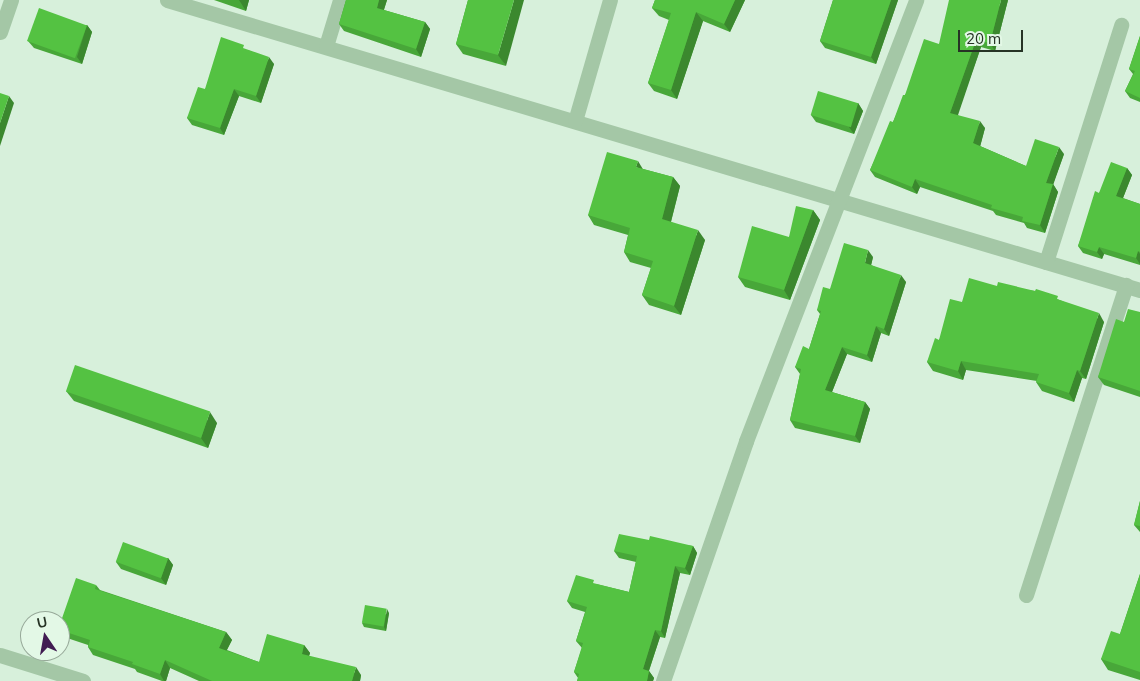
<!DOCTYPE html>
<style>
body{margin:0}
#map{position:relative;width:1140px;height:681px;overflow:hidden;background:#d7f0db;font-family:Mulish,sans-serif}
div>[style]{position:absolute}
.minor>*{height:15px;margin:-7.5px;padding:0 7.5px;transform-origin:7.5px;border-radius:7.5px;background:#a4c7a6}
.wall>*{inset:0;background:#48a739}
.shaded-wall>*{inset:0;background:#3b882e}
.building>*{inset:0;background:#54c242;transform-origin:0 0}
span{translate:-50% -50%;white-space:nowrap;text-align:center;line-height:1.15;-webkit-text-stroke:4.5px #e3f8e6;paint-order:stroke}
.north{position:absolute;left:20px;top:611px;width:50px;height:50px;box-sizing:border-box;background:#e3f8e6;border:1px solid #97a999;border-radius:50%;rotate:348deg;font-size:14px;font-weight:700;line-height:20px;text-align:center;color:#263325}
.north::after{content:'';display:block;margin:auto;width:18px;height:22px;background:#411c52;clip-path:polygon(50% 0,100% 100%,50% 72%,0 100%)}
.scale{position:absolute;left:958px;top:30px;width:65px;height:22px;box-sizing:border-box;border:2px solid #263325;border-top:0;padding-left:6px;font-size:15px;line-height:18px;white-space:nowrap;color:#263325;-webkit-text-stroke:4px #e3f8e6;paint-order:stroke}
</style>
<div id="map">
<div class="minor">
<i style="left:167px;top:0;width:1015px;rotate:16.6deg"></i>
<i style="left:0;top:32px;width:34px;rotate:-71deg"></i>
<i style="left:326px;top:46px;width:48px;rotate:-73.1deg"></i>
<i style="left:575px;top:121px;width:126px;rotate:-73.9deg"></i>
<i style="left:1046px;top:262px;width:249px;rotate:-72.4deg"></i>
<i style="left:1026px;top:595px;width:326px;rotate:-72.1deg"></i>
<i style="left:0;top:655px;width:87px;rotate:17.4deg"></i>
<i style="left:663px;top:681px;width:254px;rotate:-70.9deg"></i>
<i style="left:746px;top:441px;width:473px;rotate:-68.9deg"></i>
</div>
<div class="wall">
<i style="clip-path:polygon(214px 0,249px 0,246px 11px)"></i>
<i style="clip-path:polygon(346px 0,387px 0,384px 10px,425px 22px,430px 29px,421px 57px,344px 31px,339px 24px)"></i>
<i style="clip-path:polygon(468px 0,506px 66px,463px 54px,456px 44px)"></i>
<i style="clip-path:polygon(655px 0,745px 0,730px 32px,703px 21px,677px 99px,654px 91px,648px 83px,669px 20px,659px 16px,652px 8px)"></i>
<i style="clip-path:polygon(833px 0,898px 0,876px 64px,825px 48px,820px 41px)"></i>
<i style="clip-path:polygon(1008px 0,995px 51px,981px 47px,957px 115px,985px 128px,980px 146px,1026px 166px,1064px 154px,1053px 184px,1058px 192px,1045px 233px,1027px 228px,1024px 223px,996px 215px,993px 211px,920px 187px,917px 194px,875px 177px,870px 170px,893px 122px,905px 95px,939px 44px)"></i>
<i style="clip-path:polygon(87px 25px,92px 32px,82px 64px,34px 48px,28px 41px)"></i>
<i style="clip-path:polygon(1140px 36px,1140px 102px,1130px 98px,1125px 91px,1133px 74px,1129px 69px)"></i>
<i style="clip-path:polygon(248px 50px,274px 64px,261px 103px,239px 96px,224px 135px,192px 125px,187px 118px,205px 89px)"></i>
<i style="clip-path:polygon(858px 103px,863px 111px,854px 134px,816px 122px,811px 115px)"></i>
<i style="clip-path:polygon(1127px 168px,1132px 175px,1123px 198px,1140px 204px,1140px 265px,1104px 254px,1102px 259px,1083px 253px,1078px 246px,1099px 193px)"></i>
<i style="clip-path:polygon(643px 169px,673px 177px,680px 186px,671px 222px,705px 240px,681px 315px,649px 305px,642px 295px,651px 268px,630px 262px,624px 252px,628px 235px,594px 225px,588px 215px)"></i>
<i style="clip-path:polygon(813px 210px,820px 220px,790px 300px,745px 287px,738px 277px,789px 237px)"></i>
<i style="clip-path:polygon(873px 257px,871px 265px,906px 282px,889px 336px,881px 333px,872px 362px,847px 354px,832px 392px,865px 402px,870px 409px,860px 443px,795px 428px,790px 420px,800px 374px,795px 367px,809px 349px,820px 314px,817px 310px,830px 289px)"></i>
<i style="clip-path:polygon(997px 286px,1035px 291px,1062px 301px,1104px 322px,1086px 379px,1082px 378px,1074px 402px,1042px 391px,1036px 382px,1037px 381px,966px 370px,963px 380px,933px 371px,927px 362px,939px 340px,962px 302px)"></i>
<i style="clip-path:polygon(1140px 312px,1140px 397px,1104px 385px,1098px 377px,1124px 322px)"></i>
<i style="clip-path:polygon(66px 391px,217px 423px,208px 448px,74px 401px)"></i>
<i style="clip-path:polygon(1140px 501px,1140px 532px,1134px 525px)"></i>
<i style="clip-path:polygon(649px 540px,693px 546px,697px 553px,690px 575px,680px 573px,665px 638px,660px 637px,649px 671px,654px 678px,653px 681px,577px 681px,578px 678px,574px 672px,582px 648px,576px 641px,585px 612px,572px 608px,567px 601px,596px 584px,629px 592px,636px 562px,619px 558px,614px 551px)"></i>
<i style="clip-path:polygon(168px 558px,173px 565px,166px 585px,121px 569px,116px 562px)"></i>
<i style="clip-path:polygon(1140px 574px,1140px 680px,1108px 670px,1101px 659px,1120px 634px)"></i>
<i style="clip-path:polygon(96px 585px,100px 590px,226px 632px,232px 640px,227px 650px,259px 662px,304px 645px,310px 653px,309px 656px,361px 675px,360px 681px,199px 681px,170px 668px,166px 681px,162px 681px,137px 672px,135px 669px,93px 655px,88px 647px,88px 645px,64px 637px,60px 632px,60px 624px)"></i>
<i style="clip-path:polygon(389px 613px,386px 631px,364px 627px,362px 623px)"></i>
</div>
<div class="shaded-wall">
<i style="clip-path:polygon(239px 0,249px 0,246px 11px)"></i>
<i style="clip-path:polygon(379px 0,387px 0,382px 15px,377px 8px)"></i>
<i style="clip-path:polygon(514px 0,524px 0,506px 66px,498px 55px)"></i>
<i style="clip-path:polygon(735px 0,745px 0,730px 32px,724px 24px)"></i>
<i style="clip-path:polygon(891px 0,898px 0,876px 64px,871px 57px)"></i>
<i style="clip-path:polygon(1001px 0,1008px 0,995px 51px,990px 43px)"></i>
<i style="clip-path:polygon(696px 12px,703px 21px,677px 99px,671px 90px)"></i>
<i style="clip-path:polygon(425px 22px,430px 29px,421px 57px,416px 49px)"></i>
<i style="clip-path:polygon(87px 25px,92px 32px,82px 64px,77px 57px)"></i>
<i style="clip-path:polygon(976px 40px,981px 47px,956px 121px,950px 113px)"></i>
<i style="clip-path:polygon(269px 57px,274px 64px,261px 103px,256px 96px)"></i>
<i style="clip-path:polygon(234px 89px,239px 96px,224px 135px,220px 128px)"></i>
<i style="clip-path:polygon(9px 96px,14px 103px,0 146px,0 123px)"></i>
<i style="clip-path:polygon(858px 103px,863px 111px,854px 134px,849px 127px)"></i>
<i style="clip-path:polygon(980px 121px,985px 128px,979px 151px,973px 143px)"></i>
<i style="clip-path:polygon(1059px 147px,1064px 154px,1051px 191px,1046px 183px)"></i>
<i style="clip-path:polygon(638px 161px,644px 171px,636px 167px)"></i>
<i style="clip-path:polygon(1127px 168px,1132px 175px,1121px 203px,1116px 196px)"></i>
<i style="clip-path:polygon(673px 177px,680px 186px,669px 229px,662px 219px)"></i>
<i style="clip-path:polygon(915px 179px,920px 187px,917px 194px,912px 187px)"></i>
<i style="clip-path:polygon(1053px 184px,1058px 192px,1045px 233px,1040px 225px)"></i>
<i style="clip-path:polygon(813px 210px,820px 220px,790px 300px,784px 290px)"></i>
<i style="clip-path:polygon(698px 230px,705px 240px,681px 315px,674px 306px)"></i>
<i style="clip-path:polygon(1099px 247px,1104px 254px,1102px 259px,1097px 252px)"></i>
<i style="clip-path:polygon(868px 250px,873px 257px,870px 270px,865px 263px)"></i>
<i style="clip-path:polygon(1138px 251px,1140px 254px,1140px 264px,1136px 258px)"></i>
<i style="clip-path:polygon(901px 275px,906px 282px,889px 336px,884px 329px)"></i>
<i style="clip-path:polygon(1099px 313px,1104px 322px,1086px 379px,1080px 371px)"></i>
<i style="clip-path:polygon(876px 326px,881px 333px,872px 362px,867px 355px)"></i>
<i style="clip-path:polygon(842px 347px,847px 354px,830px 397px,825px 390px)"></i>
<i style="clip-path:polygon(961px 361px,966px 370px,963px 380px,958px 371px)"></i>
<i style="clip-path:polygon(1077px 370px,1082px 378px,1074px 402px,1069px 393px)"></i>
<i style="clip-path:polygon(865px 402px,870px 409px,860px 443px,855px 436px)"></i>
<i style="clip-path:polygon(210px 412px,217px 423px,208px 448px,201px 438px)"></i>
<i style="clip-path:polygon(693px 546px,697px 553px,690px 575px,685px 568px)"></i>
<i style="clip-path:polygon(168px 558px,173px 565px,166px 585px,161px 578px)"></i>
<i style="clip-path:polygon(675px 566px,680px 573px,665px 638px,661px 631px)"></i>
<i style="clip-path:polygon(387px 609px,389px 613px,386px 631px,384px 627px)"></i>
<i style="clip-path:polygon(655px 630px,660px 637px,647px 676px,643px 669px)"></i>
<i style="clip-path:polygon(226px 632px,232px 640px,224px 655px,219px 648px)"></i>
<i style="clip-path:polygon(304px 645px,310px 653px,307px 662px,302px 654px)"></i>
<i style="clip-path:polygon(165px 660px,170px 668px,166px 681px,164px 681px,160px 674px)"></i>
<i style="clip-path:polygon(356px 667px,361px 675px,360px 681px,352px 681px)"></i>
<i style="clip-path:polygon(649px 671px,654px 678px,653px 681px,647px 681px)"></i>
</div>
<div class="building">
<i style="clip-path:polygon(346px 0,379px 0,377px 8px,425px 22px,416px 49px,339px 24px)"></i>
<i style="clip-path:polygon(468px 0,514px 0,498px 55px,456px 44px)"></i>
<i style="clip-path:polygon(655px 0,735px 0,724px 24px,696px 12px,671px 90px,648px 83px,671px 13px,652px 8px)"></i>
<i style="clip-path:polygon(833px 0,891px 0,871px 57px,820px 41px)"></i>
<i style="clip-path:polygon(949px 0,1001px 0,990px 43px,976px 40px,950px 113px,980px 121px,973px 143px,1026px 166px,1035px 139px,1059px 147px,1046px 183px,1053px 184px,1040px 225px,1022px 221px,1023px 217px,991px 208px,992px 205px,915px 179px,912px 187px,870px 170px,890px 121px,893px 122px,903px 95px,905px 95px,924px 39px,939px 44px)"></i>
<i style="left:39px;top:8px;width:51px;height:35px;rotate:20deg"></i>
<i style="clip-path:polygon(1140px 36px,1140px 98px,1125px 91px,1135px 71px,1129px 69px)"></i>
<i style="clip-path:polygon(221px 37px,244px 45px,243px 48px,269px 57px,256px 96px,234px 89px,220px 128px,187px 118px,198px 87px,205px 89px)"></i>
<i style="left:818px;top:91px;width:42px;height:25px;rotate:17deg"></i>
<i style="clip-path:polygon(0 93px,9px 96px,0 123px)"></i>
<i style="clip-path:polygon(607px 152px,638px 161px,636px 167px,673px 177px,662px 219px,698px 230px,674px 306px,642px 295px,653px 261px,624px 252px,630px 228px,588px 215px)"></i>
<i style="clip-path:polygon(1111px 162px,1127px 168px,1116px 196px,1140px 204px,1140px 252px,1138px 251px,1136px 258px,1099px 247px,1097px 252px,1078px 246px,1095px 191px,1099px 193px)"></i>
<i style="clip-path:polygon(796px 206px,813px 210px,784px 290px,738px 277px,752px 226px,789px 237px)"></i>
<i style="clip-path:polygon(844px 243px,868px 250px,865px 263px,901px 275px,884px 329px,876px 326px,867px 355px,842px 347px,825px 390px,865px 402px,855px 436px,790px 420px,801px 369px,795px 367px,803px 346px,809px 349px,821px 311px,817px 310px,823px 287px,830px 289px)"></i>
<i style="clip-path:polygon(969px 278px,997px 286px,998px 282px,1035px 291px,1036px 289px,1058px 296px,1057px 299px,1099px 313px,1080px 371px,1077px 370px,1069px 393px,1036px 382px,1039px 374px,961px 361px,958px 371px,927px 362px,935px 338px,939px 340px,950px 299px,962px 302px)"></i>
<i style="clip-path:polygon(1128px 309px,1140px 312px,1140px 391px,1098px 377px,1116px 319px,1124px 322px)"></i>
<i style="left:75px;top:365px;width:143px;height:28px;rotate:19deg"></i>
<i style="clip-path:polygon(1140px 501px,1140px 526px,1134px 525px)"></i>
<i style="clip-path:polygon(619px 534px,649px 540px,650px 536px,693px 546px,685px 568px,675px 566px,661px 631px,655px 630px,643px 669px,649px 671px,647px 681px,577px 681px,579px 674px,574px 672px,583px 643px,576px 641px,587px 607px,567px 601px,576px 575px,594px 580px,593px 583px,629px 592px,637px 556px,614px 551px)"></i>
<i style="left:123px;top:542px;width:48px;height:21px;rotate:20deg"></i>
<i style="clip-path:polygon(1140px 574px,1140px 672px,1101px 659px,1111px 631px,1120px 634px)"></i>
<i style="clip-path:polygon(76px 578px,96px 585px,95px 589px,226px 632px,219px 648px,259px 662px,267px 634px,304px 645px,302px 654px,356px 667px,352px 681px,212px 681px,165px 660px,160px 674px,132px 664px,133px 662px,88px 647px,90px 640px,60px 630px,60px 624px)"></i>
<i style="left:365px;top:605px;width:22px;height:18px;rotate:10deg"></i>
</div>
<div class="north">U</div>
<div class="scale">20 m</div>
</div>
